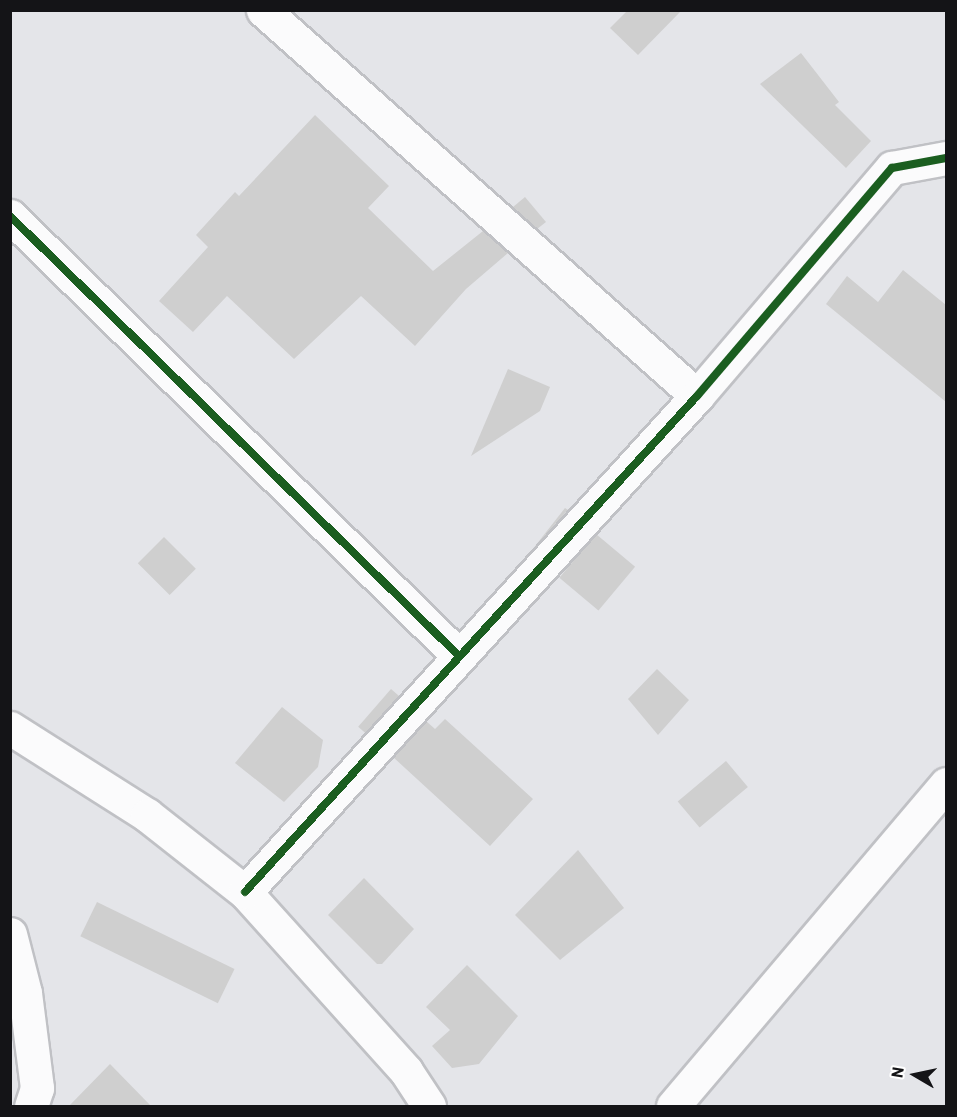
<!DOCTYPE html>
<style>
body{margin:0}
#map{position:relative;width:957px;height:1117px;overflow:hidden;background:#e4e5e9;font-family:Barlow,sans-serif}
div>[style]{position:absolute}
.building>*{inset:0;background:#cfcfcf;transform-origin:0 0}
.roads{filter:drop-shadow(2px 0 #c0c1c5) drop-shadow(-2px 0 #c0c1c5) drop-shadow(0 2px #c0c1c5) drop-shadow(0 -2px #c0c1c5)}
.minor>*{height:33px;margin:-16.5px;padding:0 16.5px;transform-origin:16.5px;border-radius:16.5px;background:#fbfbfc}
.cycleway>*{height:8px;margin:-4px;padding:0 4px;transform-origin:4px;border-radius:4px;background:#1b5e20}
span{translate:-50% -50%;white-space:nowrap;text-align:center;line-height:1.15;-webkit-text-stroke:4.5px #fff;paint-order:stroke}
.frame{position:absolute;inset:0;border:12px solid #141417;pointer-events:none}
.north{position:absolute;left:885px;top:1045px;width:60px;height:60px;-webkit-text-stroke:4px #fff;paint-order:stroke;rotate:279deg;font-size:16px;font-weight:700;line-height:24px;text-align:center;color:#141417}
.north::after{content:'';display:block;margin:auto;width:21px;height:27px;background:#141417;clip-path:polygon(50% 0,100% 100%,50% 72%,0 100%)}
</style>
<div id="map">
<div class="building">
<i style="clip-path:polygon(628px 10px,682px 10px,638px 55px,610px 28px)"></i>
<i style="clip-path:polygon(801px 53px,839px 102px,835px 105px,871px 141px,846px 168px,760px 84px)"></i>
<i style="clip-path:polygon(315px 115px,389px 186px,368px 208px,433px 271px,483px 231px,508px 253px,466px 289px,415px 346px,361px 296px,294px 359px,227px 296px,193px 332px,159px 301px,208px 247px,196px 235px,235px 192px,239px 196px)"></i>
<i style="clip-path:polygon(525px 197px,546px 222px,537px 229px,513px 207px)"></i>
<i style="clip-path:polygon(903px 270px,946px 305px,946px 402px,826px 304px,847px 276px,878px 302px)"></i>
<i style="clip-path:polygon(508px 369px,550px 387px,540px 411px,471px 456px)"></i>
<i style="clip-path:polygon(565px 508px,568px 510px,532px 550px)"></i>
<i style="left:596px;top:534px;width:51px;height:57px;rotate:40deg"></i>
<i style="left:164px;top:537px;width:45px;height:37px;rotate:45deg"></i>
<i style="clip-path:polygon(657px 669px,689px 700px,658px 735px,628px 699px)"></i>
<i style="left:391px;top:689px;width:11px;height:50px;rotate:41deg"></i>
<i style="clip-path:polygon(282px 707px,323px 740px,318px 767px,284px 802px,235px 763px)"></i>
<i style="clip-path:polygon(445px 719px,533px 799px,490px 846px,393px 757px,426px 721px,435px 729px)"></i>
<i style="left:726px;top:761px;width:34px;height:63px;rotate:50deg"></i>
<i style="clip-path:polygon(578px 850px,624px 908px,560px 960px,515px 915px)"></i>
<i style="clip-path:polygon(364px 878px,414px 929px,382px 964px,377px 964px,328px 915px)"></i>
<i style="left:97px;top:902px;width:153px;height:38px;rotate:26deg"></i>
<i style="clip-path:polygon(467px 965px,518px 1016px,479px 1064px,452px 1068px,432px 1046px,450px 1030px,426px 1007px)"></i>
<i style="clip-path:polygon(110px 1064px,152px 1107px,68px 1107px)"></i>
</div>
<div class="roads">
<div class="minor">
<i style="left:263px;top:10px;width:581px;rotate:41.65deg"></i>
<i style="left:10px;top:216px;width:629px;rotate:44.42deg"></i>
<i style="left:10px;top:728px;width:162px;rotate:32.4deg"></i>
<i style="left:147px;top:815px;width:125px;rotate:38.2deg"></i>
<i style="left:245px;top:892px;width:241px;rotate:48deg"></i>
<i style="left:406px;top:1071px;width:42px;rotate:56.7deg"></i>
<i style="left:245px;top:892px;width:671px;rotate:-47.66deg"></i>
<i style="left:697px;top:396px;width:300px;rotate:-49.5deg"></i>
<i style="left:892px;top:168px;width:55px;rotate:-10.5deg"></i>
<i style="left:10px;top:934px;width:61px;rotate:75.7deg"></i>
<i style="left:25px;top:993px;width:96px;rotate:82.8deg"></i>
<i style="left:37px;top:1088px;width:19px;rotate:108deg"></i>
<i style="left:673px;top:1106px;width:422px;rotate:-49.7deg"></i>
</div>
</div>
<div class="cycleway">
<i style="left:10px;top:216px;width:629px;rotate:44.42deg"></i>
<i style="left:245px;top:892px;width:671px;rotate:-47.66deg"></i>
<i style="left:697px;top:396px;width:300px;rotate:-49.5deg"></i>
<i style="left:892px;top:168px;width:55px;rotate:-10.5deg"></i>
</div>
<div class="frame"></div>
<div class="north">N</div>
</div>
